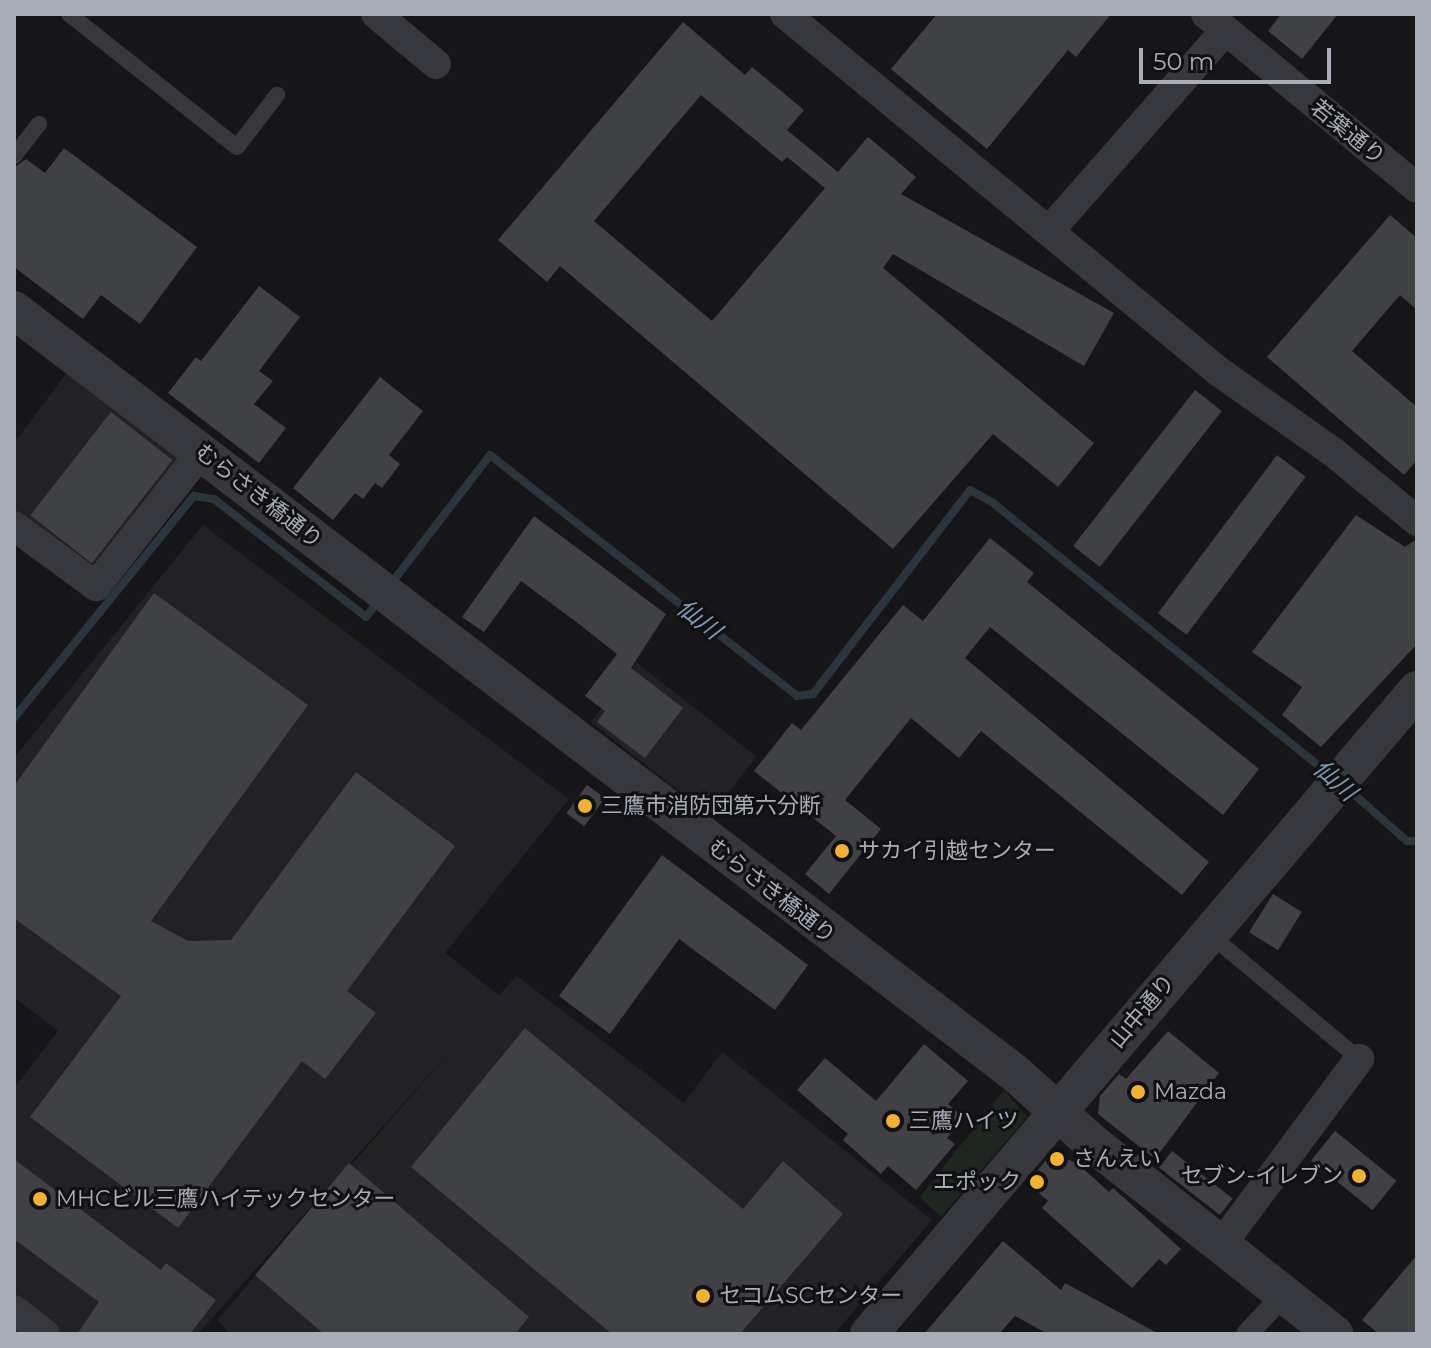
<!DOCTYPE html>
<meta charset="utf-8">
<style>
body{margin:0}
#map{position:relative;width:1431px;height:1348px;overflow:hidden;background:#161618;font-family:Montserrat,"Noto Sans JP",sans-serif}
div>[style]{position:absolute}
.built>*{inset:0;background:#222225;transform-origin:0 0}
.green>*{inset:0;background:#1e261f}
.stream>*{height:8px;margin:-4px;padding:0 4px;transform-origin:4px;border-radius:4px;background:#2c353c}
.building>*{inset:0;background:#404145;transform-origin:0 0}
.service>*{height:16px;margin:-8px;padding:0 8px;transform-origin:8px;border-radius:8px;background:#37383d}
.pedestrian>*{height:22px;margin:-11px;padding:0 11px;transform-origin:11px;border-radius:11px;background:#37383d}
.minor>*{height:30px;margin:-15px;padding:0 15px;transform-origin:15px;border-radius:15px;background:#37383d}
.tertiary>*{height:38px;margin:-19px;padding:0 19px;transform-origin:19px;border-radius:19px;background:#37383d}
.dots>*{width:22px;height:22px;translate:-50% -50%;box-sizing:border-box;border:4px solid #111113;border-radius:50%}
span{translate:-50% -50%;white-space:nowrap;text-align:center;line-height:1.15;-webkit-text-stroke:6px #111113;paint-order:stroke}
.street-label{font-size:22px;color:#a8adb8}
.poi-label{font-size:22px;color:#a8adb8}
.left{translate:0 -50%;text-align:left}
.right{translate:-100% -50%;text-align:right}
.water-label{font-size:24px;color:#7f9bb3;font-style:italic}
.frame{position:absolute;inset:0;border:16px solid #a8adb8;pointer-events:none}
.scale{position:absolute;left:1139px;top:48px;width:192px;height:36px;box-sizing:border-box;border:4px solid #a8adb8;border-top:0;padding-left:10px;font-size:24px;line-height:28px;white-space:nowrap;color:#a8adb8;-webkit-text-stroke:6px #111113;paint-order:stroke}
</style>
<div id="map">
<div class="built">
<i style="clip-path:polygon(68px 371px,187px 457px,100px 573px,14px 511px,14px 443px)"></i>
<i style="clip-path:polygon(203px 525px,569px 799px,445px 953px,499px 995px,517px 976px,684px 1103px,722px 1052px,932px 1220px,834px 1334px,231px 1334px,217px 1320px,458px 1042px,198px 1334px,14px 1334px,14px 1088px,58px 1031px,14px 997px,14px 758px)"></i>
<i style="left:637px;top:663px;width:152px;height:75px;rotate:38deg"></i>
</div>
<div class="green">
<i style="clip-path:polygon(1004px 1090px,1027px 1117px,941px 1217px,920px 1197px)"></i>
</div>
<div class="stream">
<i style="left:390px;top:585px;width:164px;rotate:-52.4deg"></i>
<i style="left:490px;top:455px;width:390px;rotate:38.1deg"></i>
<i style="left:797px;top:696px;width:16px;rotate:-7deg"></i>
<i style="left:813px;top:694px;width:257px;rotate:-52.4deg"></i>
<i style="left:970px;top:490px;width:26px;rotate:29deg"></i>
<i style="left:993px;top:503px;width:433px;rotate:38.9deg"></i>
<i style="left:14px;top:718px;width:286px;rotate:-51deg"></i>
<i style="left:194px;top:496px;width:20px;rotate:9deg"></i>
<i style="left:214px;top:499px;width:192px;rotate:37.8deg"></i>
<i style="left:366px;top:617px;width:23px;rotate:-52deg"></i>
<i style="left:1347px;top:788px;width:80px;rotate:41.5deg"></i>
<i style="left:1407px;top:841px;width:10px"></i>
</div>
<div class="building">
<i style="clip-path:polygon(937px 14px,1111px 14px,1076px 57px,1068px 50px,987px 149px,891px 69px)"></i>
<i style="clip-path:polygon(1281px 14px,1338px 14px,1302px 59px,1268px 31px)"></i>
<i style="clip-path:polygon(evenodd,683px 22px,745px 75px,752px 67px,804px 110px,787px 130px,838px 172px,868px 137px,916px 177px,901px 194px,1114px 313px,1084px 366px,893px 254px,883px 268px,1094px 443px,1058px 487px,993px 434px,893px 549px,560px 266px,547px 282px,498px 240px,683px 22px,701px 95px,782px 162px,787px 157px,825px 188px,712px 321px,594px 221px,701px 95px)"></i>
<i style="clip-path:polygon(64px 148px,197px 247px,140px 324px,101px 295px,83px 319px,14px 267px,14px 168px,26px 159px,45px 173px)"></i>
<i style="clip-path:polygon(1390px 215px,1417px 238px,1417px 310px,1400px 295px,1352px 351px,1417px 407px,1417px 460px,1404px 475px,1267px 357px)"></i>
<i style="clip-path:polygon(259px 286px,300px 317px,259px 371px,273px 381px,254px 404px,286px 428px,259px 463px,168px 393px,196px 357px,201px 361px)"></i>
<i style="clip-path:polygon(380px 377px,423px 411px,389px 455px,400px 464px,382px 488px,375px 483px,363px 499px,355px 493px,333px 520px,293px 488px)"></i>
<i style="left:1195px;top:390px;width:34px;height:198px;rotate:38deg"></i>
<i style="left:111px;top:412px;width:78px;height:131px;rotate:38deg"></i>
<i style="left:1277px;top:455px;width:36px;height:198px;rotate:37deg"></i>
<i style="clip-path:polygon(1356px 515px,1405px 547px,1417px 539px,1417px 644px,1321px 747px,1282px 715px,1302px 687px,1252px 652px)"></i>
<i style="clip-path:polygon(534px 516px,666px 614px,631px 668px,683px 708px,645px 758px,597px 722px,605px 711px,585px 696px,617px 654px,579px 624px,521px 581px,484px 632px,462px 617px)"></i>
<i style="clip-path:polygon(990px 538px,1034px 573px,1027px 582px,1259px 769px,1223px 815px,990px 627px,965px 658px,1209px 862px,1182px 895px,981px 731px,959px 758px,911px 718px,845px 800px,881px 829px,829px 894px,805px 874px,836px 836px,754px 771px,792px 723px,801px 730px,903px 605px,923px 621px)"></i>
<i style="clip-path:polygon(154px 593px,308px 705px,151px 921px,188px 941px,231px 940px,356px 772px,455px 846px,347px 991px,376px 1013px,325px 1079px,302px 1061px,178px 1228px,30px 1117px,121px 996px,14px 918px,14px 786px)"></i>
<i style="left:587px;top:785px;width:22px;height:35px;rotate:36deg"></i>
<i style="clip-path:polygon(662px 855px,808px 965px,775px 1010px,679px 939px,610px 1034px,559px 996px)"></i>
<i style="left:1273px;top:894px;width:34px;height:45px;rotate:32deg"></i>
<i style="clip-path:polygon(525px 1028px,743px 1209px,783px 1161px,843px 1214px,740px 1334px,612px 1334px,411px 1167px)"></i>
<i style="clip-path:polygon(1168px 1031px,1219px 1073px,1155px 1159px,1098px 1114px,1100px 1096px,1119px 1074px,1126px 1079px)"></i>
<i style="clip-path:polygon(924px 1044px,968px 1081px,948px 1104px,964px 1118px,947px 1138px,955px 1144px,916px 1190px,888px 1166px,881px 1174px,843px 1140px,848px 1134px,797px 1090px,825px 1058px,876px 1101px)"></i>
<i style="left:1335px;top:1131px;width:79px;height:38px;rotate:39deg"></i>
<i style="left:1172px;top:1151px;width:77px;height:21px;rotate:38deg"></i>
<i style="clip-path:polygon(1053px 1152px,1078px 1164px,1109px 1192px,1113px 1188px,1181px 1249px,1166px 1265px,1159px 1259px,1132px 1288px,1042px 1208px,1048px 1201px,1027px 1183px)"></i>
<i style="clip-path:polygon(14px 1159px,161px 1270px,166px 1263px,216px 1300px,190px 1334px,77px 1334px,99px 1302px,14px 1239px)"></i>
<i style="clip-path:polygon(349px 1163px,529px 1317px,515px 1334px,324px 1334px,255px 1275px)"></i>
<i style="clip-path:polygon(1003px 1241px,1061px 1290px,1065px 1283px,1159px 1334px,1048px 1334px,1015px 1316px,999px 1334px,924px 1334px)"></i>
<i style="clip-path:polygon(1417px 1255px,1417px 1334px,1379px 1334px,1362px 1320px)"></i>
</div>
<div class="service">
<i style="left:69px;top:14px;width:214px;rotate:38.4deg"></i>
<i style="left:237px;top:147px;width:66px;rotate:-52.4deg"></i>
<i style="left:14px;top:156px;width:41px;rotate:-52deg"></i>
<i style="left:1208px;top:933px;width:197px;rotate:39.8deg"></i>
</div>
<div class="pedestrian">
<i style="left:1247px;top:1334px;width:35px;rotate:-47deg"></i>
</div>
<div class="minor">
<i style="left:376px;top:14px;width:78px;rotate:39.8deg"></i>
<i style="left:785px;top:14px;width:561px;rotate:39.5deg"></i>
<i style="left:1218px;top:371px;width:141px;rotate:35.2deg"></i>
<i style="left:1333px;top:452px;width:109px;rotate:39.4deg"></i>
<i style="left:1206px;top:14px;width:273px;rotate:39.5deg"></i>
<i style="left:1050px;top:230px;width:265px;rotate:-48.7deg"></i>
<i style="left:14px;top:526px;width:102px;rotate:36.2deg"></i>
<i style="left:96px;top:586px;width:172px;rotate:-51.9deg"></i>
<i style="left:1221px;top:1245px;width:232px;rotate:-53.4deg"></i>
<i style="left:14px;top:1310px;width:39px;rotate:38deg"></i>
</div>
<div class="tertiary">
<i style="left:14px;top:310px;width:1259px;rotate:37.32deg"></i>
<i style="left:1015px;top:1073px;width:103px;rotate:42.2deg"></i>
<i style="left:1091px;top:1142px;width:310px;rotate:38.3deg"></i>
<i style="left:869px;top:1334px;width:846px;rotate:-49.6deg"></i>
</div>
<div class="dots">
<i style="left:585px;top:806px;background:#f2b134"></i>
<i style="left:842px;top:851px;background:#f2b134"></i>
<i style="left:1138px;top:1092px;background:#f2b134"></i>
<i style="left:893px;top:1121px;background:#f2b134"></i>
<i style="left:1057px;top:1159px;background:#f2b134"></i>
<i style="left:1359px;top:1176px;background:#f2b134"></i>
<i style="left:1037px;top:1182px;background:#f2b134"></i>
<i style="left:40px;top:1199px;background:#f2b134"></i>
<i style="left:703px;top:1296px;background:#f2b134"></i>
</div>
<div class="street-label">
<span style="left:1348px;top:132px;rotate:39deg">若葉通り</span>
<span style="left:259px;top:496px;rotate:38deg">むらさき橋通り</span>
<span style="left:772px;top:891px;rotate:38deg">むらさき橋通り</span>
<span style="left:1142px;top:1011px;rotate:-50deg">山中通り</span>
</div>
<div class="poi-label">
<span class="left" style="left:601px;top:806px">三鷹市消防団第六分断</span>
<span class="left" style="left:858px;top:851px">サカイ引越センター</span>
<span class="left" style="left:1154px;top:1092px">Mazda</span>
<span class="left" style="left:909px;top:1121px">三鷹ハイツ</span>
<span class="left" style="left:1073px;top:1159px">さんえい</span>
<span class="right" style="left:1343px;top:1176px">セブン-イレブン</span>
<span class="right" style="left:1021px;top:1182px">エポック</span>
<span class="left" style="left:56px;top:1199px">MHCビル三鷹ハイテックセンター</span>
<span class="left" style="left:719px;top:1296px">セコムSCセンター</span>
</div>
<div class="water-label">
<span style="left:699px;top:619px;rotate:38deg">仙川</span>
<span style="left:1335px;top:780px;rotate:41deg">仙川</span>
</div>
<div class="frame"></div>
<div class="scale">50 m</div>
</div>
